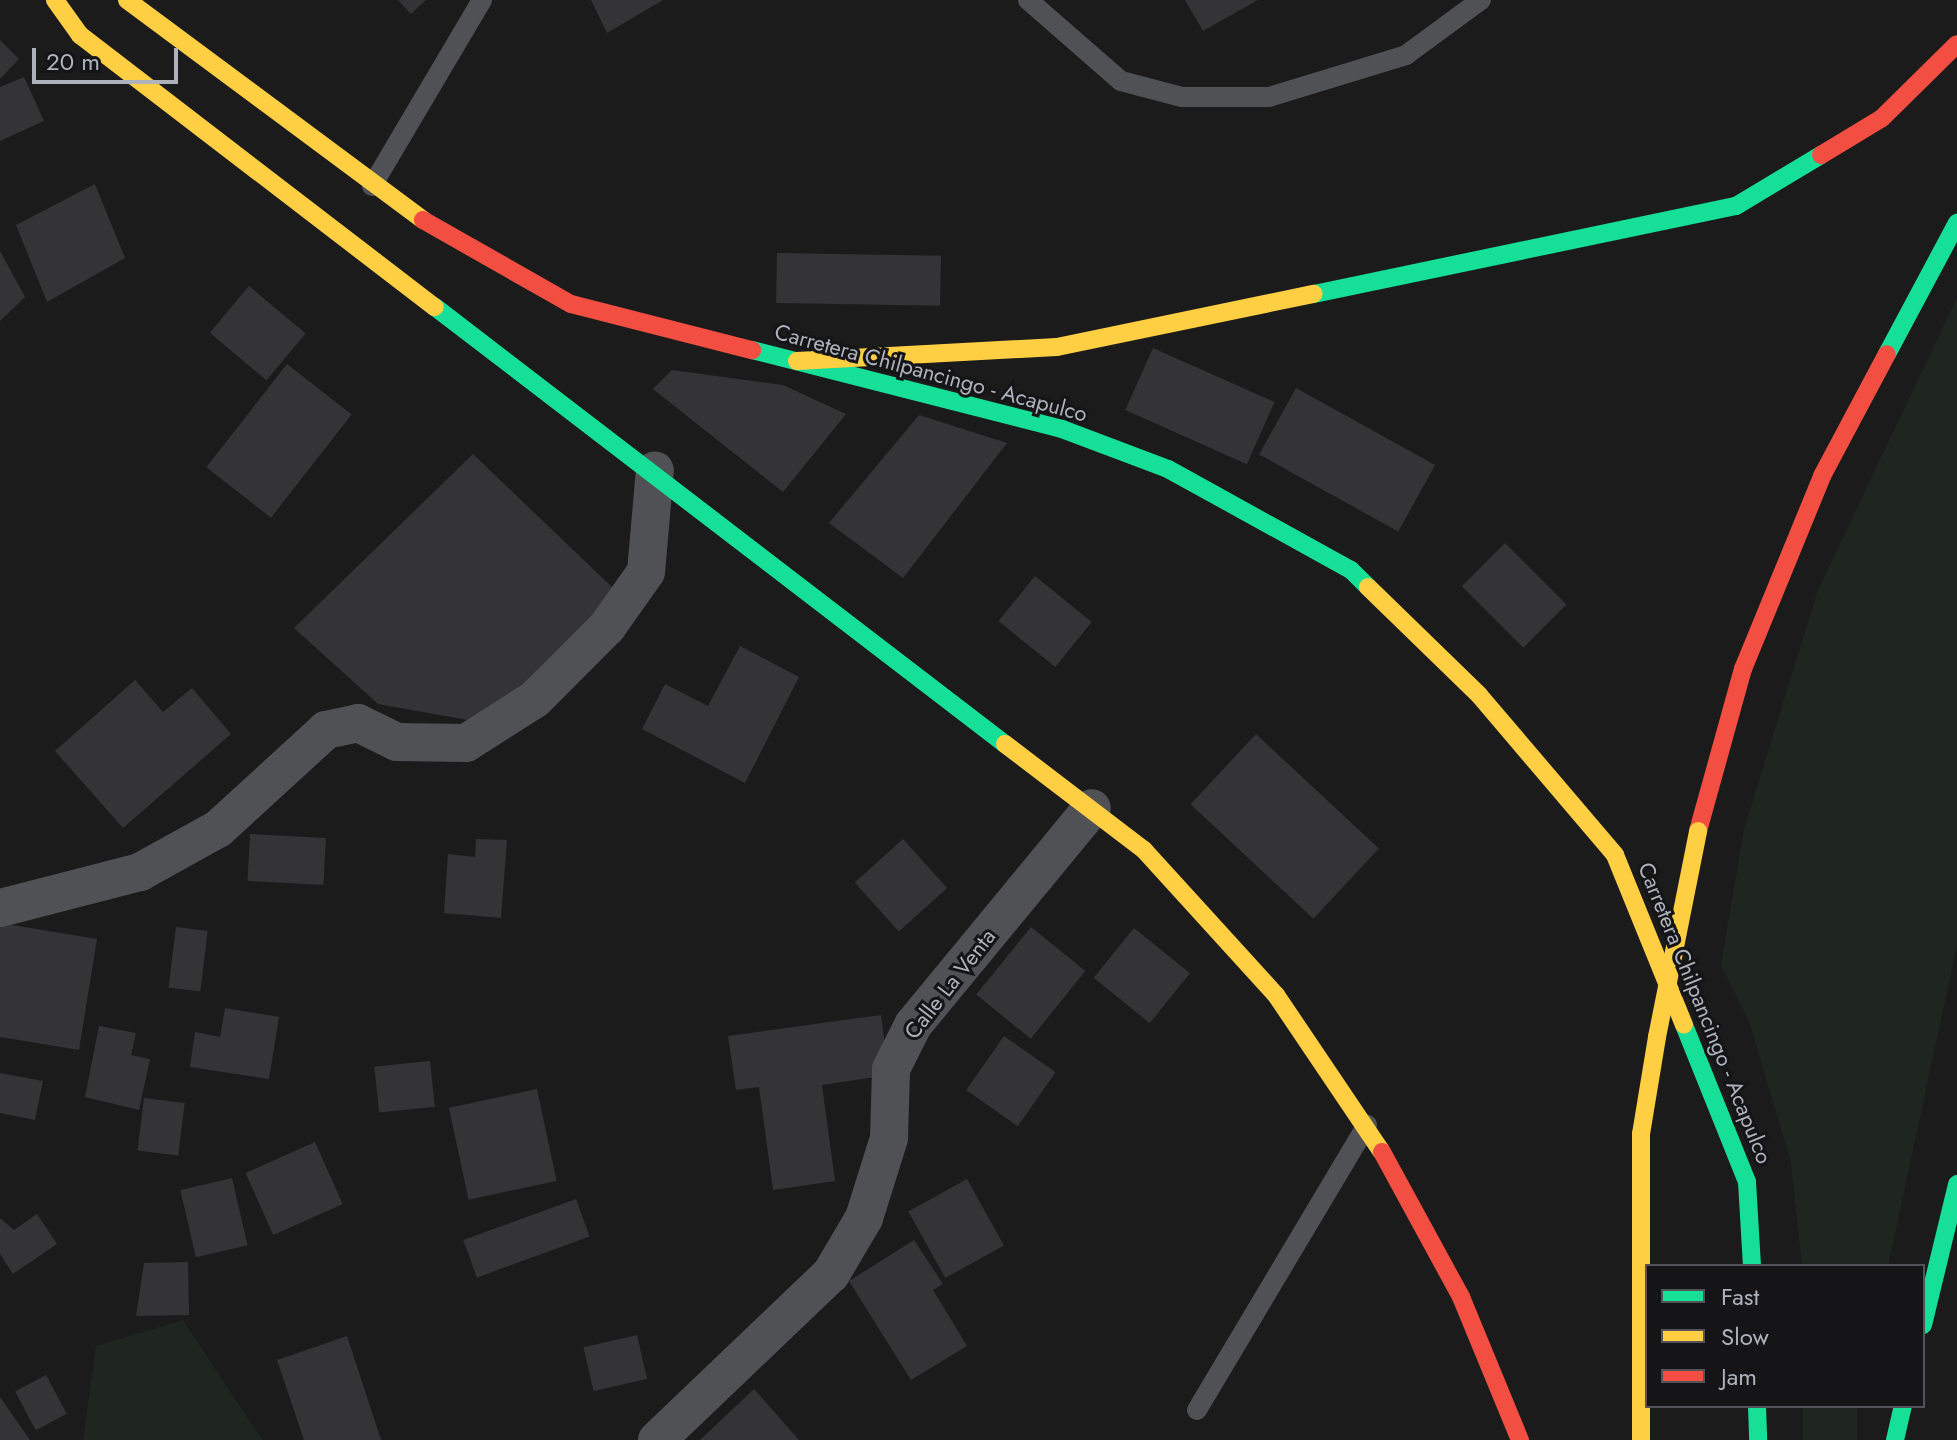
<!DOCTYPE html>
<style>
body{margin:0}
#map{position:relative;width:1957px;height:1440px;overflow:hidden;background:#1b1b1c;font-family:Jost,sans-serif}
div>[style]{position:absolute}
.green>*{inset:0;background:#1f2620;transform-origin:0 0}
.building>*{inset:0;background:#343436;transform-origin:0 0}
.lane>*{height:20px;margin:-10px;padding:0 10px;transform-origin:10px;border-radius:10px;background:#4f5155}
.street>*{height:38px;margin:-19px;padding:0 19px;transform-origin:19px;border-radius:19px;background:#4f5155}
.fast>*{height:18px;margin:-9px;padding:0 9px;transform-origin:9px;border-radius:9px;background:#16e098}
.slow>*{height:18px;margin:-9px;padding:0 9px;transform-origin:9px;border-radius:9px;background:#ffcf43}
.jam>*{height:18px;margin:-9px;padding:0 9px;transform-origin:9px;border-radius:9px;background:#f24e42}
.slow-bridge>*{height:18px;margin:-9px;padding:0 9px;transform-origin:9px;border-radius:9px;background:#ffcf43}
span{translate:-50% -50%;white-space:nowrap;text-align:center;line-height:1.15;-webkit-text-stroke:6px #151518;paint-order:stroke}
.street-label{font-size:22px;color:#adb2bc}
.legend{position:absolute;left:1645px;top:1264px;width:280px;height:144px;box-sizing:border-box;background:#151518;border:2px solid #52545a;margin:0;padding:10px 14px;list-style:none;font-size:24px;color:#adb2bc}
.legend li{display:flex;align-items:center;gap:16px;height:40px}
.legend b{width:40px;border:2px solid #52545a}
.scale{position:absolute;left:32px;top:48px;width:146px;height:36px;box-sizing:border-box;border:4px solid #adb2bc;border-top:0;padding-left:10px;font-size:24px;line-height:28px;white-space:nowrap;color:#adb2bc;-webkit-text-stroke:6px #151518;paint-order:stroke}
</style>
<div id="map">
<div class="green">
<i style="clip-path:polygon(1957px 298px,1957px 945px,1888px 1266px,1802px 1266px,1791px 1163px,1749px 1021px,1721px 965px,1744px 829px,1818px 590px)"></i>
<i style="clip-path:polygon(183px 1320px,262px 1440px,83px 1440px,96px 1346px)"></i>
<i style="left:1803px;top:1406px;width:54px;height:34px"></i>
</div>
<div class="building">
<i style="clip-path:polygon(398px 0,426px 0,411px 14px)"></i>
<i style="clip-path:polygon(591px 0,663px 0,607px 33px)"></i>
<i style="clip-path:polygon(1185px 0,1258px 0,1203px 31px)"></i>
<i style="clip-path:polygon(0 40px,19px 59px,0 79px)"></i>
<i style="clip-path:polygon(24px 77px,44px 121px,0 141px,0 87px)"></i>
<i style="clip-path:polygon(95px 184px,125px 258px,47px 302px,16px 225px)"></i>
<i style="clip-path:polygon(0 251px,25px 297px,0 321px)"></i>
<i style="left:777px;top:253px;width:164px;height:50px;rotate:1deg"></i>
<i style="left:249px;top:286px;width:74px;height:61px;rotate:40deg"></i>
<i style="left:1153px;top:348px;width:133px;height:68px;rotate:24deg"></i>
<i style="left:287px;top:364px;width:82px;height:131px;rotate:38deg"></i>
<i style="clip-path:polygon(672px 370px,783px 385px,846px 414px,783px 492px,653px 389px)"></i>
<i style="left:1296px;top:388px;width:159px;height:76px;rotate:29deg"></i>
<i style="clip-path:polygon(919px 415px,1007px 443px,903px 578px,829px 523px)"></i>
<i style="clip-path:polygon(473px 454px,614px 589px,577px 638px,479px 722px,378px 704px,294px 628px)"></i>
<i style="left:1505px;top:543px;width:87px;height:61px;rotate:45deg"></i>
<i style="left:1035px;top:576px;width:73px;height:58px;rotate:39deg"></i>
<i style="clip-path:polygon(740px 646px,799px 677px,745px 783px,642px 729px,665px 684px,708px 706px)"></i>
<i style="clip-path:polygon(135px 680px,163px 712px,192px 688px,231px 734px,123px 828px,55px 751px)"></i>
<i style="left:1256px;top:734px;width:168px;height:96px;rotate:43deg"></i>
<i style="left:250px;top:834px;width:76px;height:47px;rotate:3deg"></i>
<i style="clip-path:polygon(476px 839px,507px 840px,501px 918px,444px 913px,448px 854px,475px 857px)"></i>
<i style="left:903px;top:839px;width:66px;height:65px;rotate:48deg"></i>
<i style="clip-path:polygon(0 923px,97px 939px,79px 1050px,0 1037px)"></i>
<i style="left:176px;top:927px;width:32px;height:61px;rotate:7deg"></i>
<i style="left:1031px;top:927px;width:70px;height:87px;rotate:39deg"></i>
<i style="left:1134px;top:928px;width:72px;height:64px;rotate:39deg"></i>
<i style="clip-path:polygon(225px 1008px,279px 1017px,269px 1079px,190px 1067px,195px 1032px,220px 1037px)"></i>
<i style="clip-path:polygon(881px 1015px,889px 1075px,822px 1085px,835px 1181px,773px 1190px,759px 1087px,736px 1090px,728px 1036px)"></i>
<i style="clip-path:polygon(99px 1026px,136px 1033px,131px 1055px,150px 1059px,139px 1110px,85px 1097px)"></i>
<i style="left:1004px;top:1036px;width:63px;height:66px;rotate:35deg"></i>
<i style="left:430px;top:1061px;width:46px;height:56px;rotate:84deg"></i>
<i style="clip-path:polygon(0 1073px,43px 1081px,35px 1120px,0 1113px)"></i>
<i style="left:537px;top:1089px;width:94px;height:90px;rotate:78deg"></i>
<i style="left:144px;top:1098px;width:41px;height:53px;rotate:7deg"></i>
<i style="left:315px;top:1142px;width:68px;height:76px;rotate:66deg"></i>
<i style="left:232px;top:1178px;width:69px;height:53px;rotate:77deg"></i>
<i style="left:967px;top:1179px;width:76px;height:67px;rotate:61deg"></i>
<i style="left:576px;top:1199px;width:40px;height:120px;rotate:70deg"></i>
<i style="clip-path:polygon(37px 1214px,57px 1244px,13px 1274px,0 1254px,0 1218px,14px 1230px)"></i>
<i style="clip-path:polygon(914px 1240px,943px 1284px,933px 1290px,967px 1346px,911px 1380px,849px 1281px)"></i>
<i style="clip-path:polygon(188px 1262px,189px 1315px,136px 1316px,144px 1263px)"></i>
<i style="left:637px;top:1335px;width:45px;height:55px;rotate:77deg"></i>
<i style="clip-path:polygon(347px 1336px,381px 1440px,304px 1440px,277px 1360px)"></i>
<i style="left:46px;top:1375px;width:44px;height:35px;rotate:62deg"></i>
<i style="clip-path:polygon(754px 1389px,799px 1440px,700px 1440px)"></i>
<i style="clip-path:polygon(0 1397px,30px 1440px,0 1440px)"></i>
</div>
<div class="lane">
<i style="left:1028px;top:0;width:123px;rotate:41.1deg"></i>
<i style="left:1121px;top:81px;width:63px;rotate:14.7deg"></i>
<i style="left:1182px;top:97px;width:87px"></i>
<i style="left:1269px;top:97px;width:143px;rotate:-17deg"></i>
<i style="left:1406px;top:55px;width:93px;rotate:-36.3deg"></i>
<i style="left:372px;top:186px;width:216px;rotate:-59.4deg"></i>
<i style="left:1197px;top:1410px;width:332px;rotate:-59.2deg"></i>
</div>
<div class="street">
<i style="left:0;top:908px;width:145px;rotate:-14.4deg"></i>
<i style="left:140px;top:872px;width:89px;rotate:-28.9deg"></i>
<i style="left:218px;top:829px;width:147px;rotate:-42.5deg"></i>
<i style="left:326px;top:730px;width:33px;rotate:-12deg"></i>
<i style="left:358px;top:723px;width:43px;rotate:26deg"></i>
<i style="left:397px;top:742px;width:69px;rotate:0.8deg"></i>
<i style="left:466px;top:743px;width:82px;rotate:-32.5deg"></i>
<i style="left:535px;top:699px;width:102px;rotate:-45deg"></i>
<i style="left:607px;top:627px;width:67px;rotate:-54.7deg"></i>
<i style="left:646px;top:572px;width:102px;rotate:-85deg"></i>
<i style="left:657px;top:1440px;width:240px;rotate:-43.7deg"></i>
<i style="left:831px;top:1274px;width:65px;rotate:-59.5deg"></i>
<i style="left:864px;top:1218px;width:84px;rotate:-72.6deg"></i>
<i style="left:889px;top:1138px;width:69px;rotate:-88.3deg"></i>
<i style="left:891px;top:1069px;width:49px;rotate:-63.4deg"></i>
<i style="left:913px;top:1025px;width:281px;rotate:-50.5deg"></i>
</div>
<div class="fast">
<i style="left:1314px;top:294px;width:431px;rotate:-11.8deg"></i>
<i style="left:1736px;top:206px;width:99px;rotate:-31deg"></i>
<i style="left:435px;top:307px;width:718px;rotate:37.48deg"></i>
<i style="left:752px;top:350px;width:320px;rotate:14.3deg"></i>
<i style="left:1062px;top:429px;width:113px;rotate:20.7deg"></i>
<i style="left:1168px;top:469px;width:209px;rotate:28.9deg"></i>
<i style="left:1351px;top:570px;width:24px;rotate:45deg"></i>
<i style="left:1887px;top:354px;width:149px;rotate:-61.9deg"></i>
<i style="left:1684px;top:1025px;width:169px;rotate:68.1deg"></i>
<i style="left:1747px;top:1182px;width:84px;rotate:86.6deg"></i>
<i style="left:1923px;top:1325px;width:145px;rotate:-76.4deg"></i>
<i style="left:1757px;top:1406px;width:34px;rotate:88deg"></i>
<i style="left:1895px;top:1440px;width:35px;rotate:-77deg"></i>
</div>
<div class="slow">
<i style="left:55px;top:0;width:43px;rotate:54.5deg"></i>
<i style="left:80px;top:35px;width:447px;rotate:37.5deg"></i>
<i style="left:127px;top:0;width:369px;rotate:36.6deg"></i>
<i style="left:797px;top:361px;width:260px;rotate:-3.1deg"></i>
<i style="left:1057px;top:347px;width:262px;rotate:-11.7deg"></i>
<i style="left:1368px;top:587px;width:155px;rotate:44.2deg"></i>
<i style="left:1479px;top:695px;width:210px;rotate:49.6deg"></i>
<i style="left:1615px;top:855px;width:183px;rotate:67.9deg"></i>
<i style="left:1005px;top:744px;width:175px;rotate:37.3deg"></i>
<i style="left:1144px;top:850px;width:196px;rotate:47.7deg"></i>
<i style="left:1276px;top:995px;width:189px;rotate:56deg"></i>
<i style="left:1641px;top:1440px;width:306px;rotate:-90deg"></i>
<i style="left:1641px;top:1134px;width:98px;rotate:-80.6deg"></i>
</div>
<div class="jam">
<i style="left:1821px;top:155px;width:71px;rotate:-31.2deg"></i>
<i style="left:1882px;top:118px;width:105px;rotate:-44.6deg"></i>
<i style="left:423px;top:220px;width:170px;rotate:29.6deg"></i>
<i style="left:571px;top:304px;width:187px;rotate:14.3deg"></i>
<i style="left:1698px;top:831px;width:168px;rotate:-74.5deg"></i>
<i style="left:1743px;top:669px;width:209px;rotate:-67.7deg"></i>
<i style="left:1822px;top:476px;width:138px;rotate:-62deg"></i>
<i style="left:1382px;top:1152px;width:165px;rotate:61.4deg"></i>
<i style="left:1461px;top:1297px;width:155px;rotate:67.6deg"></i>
</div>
<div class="slow-bridge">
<i style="left:1657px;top:1037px;width:210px;rotate:-78.7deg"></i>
</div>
<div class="street-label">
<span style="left:931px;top:373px;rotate:15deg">Carretera Chilpancingo - Acapulco</span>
<span style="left:950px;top:984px;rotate:-52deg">Calle La Venta</span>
<span style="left:1705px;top:1013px;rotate:68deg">Carretera Chilpancingo - Acapulco</span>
</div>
<ul class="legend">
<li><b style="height:10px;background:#16e098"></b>Fast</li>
<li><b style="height:10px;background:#ffcf43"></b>Slow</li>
<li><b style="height:10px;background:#f24e42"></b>Jam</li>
</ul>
<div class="scale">20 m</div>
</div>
